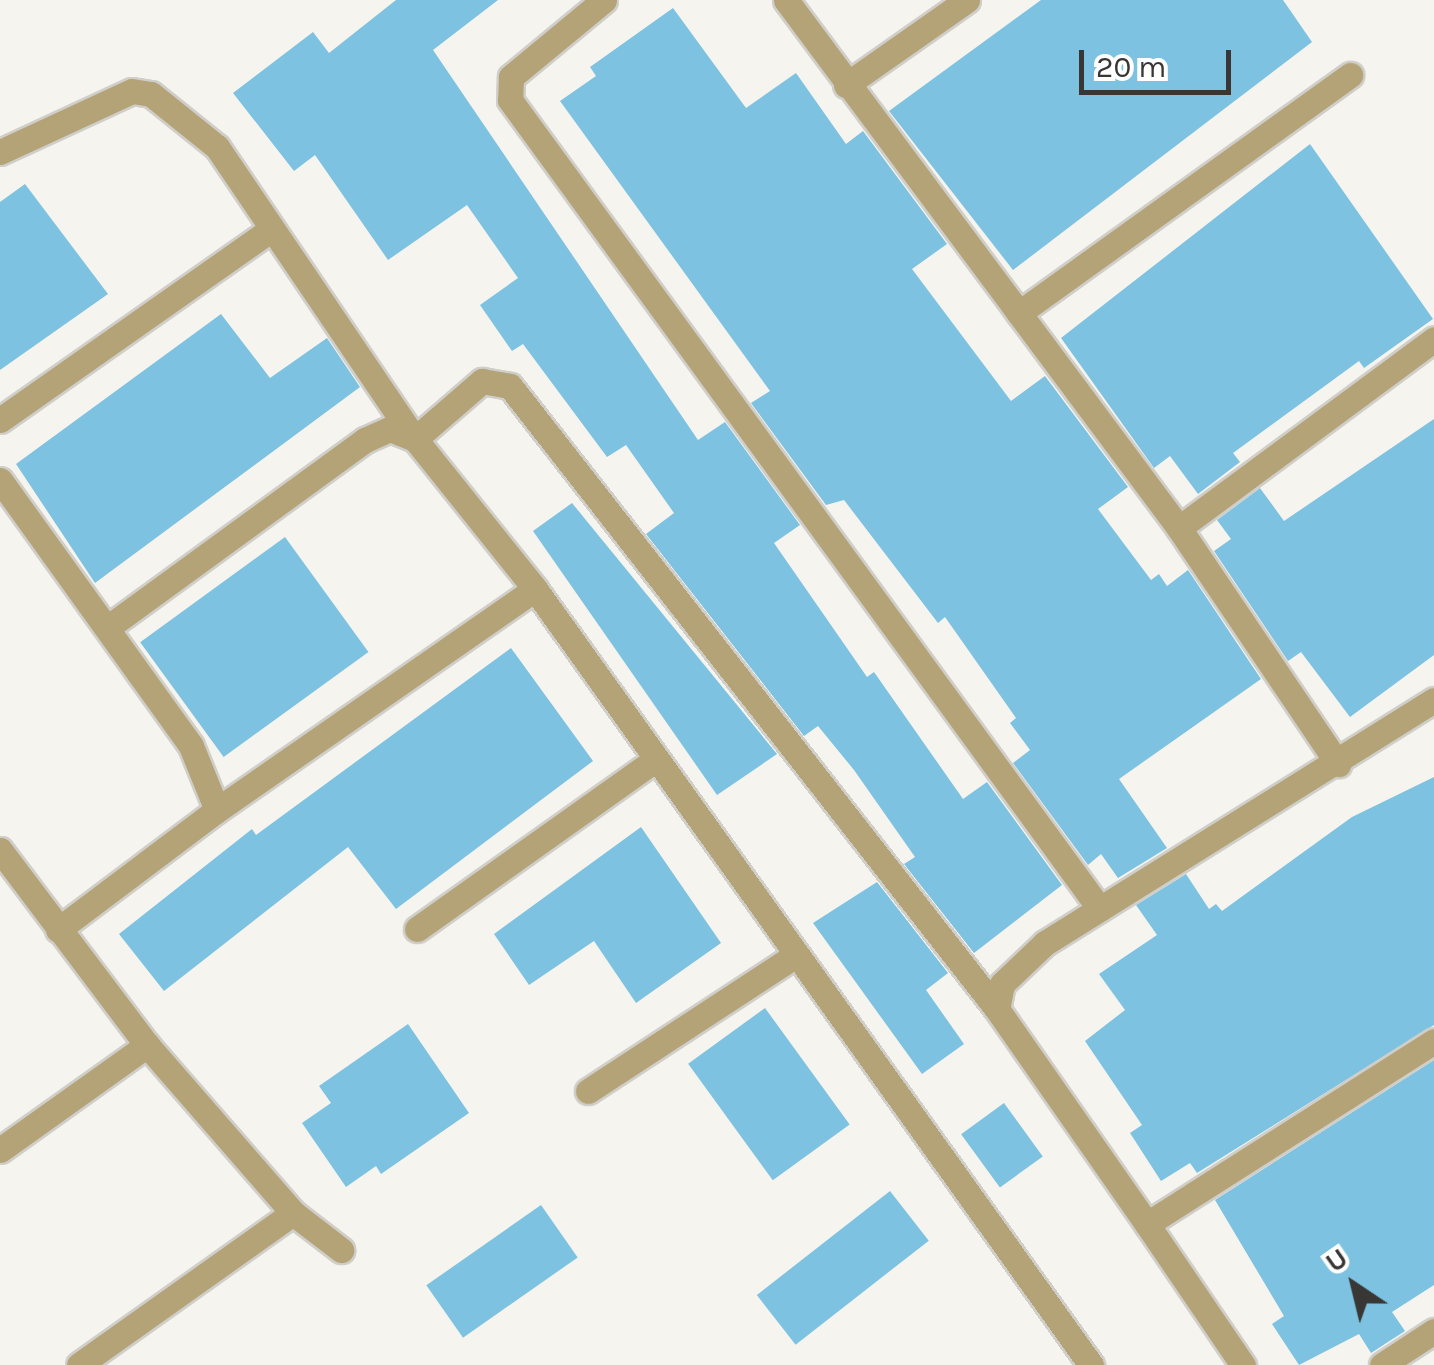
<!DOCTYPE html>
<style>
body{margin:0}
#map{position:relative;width:1434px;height:1365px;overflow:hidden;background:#f6f4ee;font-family:Karla,sans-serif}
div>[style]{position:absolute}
.building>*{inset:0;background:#7dc2e1;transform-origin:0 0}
.roads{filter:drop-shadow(2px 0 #d0cec9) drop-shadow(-2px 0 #d0cec9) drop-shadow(0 2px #d0cec9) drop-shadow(0 -2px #d0cec9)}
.minor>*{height:25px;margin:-12.5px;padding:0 12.5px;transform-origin:12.5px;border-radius:12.5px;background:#b4a376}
span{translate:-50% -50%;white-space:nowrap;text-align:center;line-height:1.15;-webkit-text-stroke:9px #fff;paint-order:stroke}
.north{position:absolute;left:1304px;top:1235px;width:100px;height:100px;-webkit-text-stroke:8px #fff;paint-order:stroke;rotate:325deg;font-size:28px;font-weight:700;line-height:40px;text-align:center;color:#383735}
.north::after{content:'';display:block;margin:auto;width:35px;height:45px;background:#383735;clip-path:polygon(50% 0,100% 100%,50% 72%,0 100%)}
.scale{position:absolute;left:1079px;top:50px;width:152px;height:45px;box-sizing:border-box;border:5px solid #383735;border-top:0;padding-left:12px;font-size:30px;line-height:35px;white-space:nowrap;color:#383735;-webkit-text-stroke:8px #fff;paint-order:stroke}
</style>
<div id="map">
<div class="building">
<i style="clip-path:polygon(396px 0,498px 0,433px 50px,698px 440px,725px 422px,800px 525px,774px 543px,867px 677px,874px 672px,963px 799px,987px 782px,1062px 885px,974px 953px,904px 864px,915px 857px,854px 770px,818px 726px,804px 736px,646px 534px,674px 513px,626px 445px,607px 457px,523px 344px,512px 351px,480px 305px,518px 278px,467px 205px,388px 260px,315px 155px,294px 171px,233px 93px,313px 32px,329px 53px)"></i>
<i style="clip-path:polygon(1041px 0,1283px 0,1312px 42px,1013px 270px,889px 111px)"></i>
<i style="clip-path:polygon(673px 8px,746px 108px,796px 73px,846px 144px,863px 131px,947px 244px,912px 269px,1011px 401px,1045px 376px,1128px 487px,1098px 509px,1151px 580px,1159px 574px,1167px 586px,1188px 570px,1261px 679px,1119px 779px,1167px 848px,1118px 878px,1101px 854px,1088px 865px,1013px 763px,1030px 750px,1010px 723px,1016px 718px,945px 617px,938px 623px,844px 500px,826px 505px,751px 403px,770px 391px,560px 101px,596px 76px,590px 67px)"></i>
<i style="clip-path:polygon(1310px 144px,1433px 319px,1364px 368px,1359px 361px,1233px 453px,1240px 462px,1198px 494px,1170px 456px,1154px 468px,1061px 338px)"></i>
<i style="clip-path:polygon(25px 184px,108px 294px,0 370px,0 202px)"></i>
<i style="clip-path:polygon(221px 314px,270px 378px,327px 338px,360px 387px,95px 583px,16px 464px)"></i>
<i style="clip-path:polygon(1434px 419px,1434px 655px,1350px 717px,1301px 652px,1288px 661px,1214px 551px,1231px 539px,1217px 520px,1260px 488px,1284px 521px)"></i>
<i style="clip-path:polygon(572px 503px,777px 754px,717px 795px,533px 531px)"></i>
<i style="left:285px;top:537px;width:142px;height:179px;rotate:54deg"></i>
<i style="clip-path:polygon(511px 648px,593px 761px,396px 909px,348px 847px,164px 991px,119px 934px,252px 829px,256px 835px)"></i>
<i style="clip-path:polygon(1434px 777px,1434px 1025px,1197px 1173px,1190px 1163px,1161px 1181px,1130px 1133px,1142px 1125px,1085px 1041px,1125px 1010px,1099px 974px,1157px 935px,1136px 905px,1186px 874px,1209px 909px,1216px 904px,1222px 911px,1352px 817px)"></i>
<i style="clip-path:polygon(641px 827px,721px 943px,636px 1003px,594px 941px,529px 985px,494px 934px)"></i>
<i style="clip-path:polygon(877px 882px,948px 973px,926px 990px,964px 1044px,922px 1074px,813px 923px)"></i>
<i style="left:765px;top:1008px;width:144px;height:95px;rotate:54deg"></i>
<i style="clip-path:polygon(408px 1024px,469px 1113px,381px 1174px,376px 1166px,346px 1187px,302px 1123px,331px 1103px,319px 1086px)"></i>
<i style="clip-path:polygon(1434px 1060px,1434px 1285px,1392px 1312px,1405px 1331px,1371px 1353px,1359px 1334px,1299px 1365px,1272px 1324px,1284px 1316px,1215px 1200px)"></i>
<i style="left:1004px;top:1103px;width:66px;height:53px;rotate:54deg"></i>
<i style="left:890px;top:1191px;width:63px;height:169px;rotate:52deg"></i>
<i style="left:541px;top:1205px;width:64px;height:140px;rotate:55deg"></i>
</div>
<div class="roads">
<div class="minor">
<i style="left:604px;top:0;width:121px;rotate:140.4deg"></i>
<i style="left:511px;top:77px;width:23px;rotate:92deg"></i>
<i style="left:510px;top:100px;width:1001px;rotate:53.9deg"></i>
<i style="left:786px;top:0;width:658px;rotate:53.34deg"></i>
<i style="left:1179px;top:528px;width:285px;rotate:56deg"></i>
<i style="left:846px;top:85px;width:148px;rotate:-35.1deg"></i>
<i style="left:0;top:152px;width:145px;rotate:-24.8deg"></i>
<i style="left:132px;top:91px;width:19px;rotate:9deg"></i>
<i style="left:151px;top:94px;width:85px;rotate:38.8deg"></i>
<i style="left:217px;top:147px;width:353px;rotate:55.9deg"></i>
<i style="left:415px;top:439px;width:89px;rotate:-40.9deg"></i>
<i style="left:482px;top:381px;width:28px;rotate:10deg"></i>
<i style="left:510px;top:386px;width:791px;rotate:51.99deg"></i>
<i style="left:1019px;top:313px;width:408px;rotate:-35.7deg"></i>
<i style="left:0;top:420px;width:332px;rotate:-35.1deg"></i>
<i style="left:0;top:480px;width:327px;rotate:54.3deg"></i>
<i style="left:191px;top:746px;width:69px;rotate:67.9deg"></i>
<i style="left:217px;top:810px;width:199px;rotate:143deg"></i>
<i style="left:1179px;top:528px;width:317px;rotate:-36.5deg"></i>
<i style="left:107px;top:628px;width:319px;rotate:-36.1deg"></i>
<i style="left:365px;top:440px;width:27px;rotate:-24deg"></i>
<i style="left:390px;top:429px;width:27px;rotate:22deg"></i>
<i style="left:415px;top:439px;width:192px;rotate:51.3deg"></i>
<i style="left:535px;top:589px;width:955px;rotate:54.38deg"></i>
<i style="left:1434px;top:700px;width:459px;rotate:148deg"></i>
<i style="left:1045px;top:943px;width:59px;rotate:136.4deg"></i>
<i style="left:1002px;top:984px;width:25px;rotate:101deg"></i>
<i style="left:997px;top:1009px;width:262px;rotate:55.1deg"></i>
<i style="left:1147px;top:1224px;width:340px;rotate:-32.5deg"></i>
<i style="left:217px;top:810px;width:387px;rotate:-34.8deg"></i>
<i style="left:0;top:850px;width:244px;rotate:53deg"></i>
<i style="left:147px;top:1045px;width:223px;rotate:49deg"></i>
<i style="left:293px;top:1213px;width:61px;rotate:37.6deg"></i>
<i style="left:417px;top:929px;width:292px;rotate:-35.4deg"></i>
<i style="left:588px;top:1091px;width:246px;rotate:-33.2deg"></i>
<i style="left:0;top:1150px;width:181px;rotate:-35.5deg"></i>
<i style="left:1147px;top:1224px;width:171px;rotate:55.8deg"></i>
<i style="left:79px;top:1365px;width:262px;rotate:-35.4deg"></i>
<i style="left:1382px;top:1365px;width:62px;rotate:-33.2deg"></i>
</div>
</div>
<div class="north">U</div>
<div class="scale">20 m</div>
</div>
